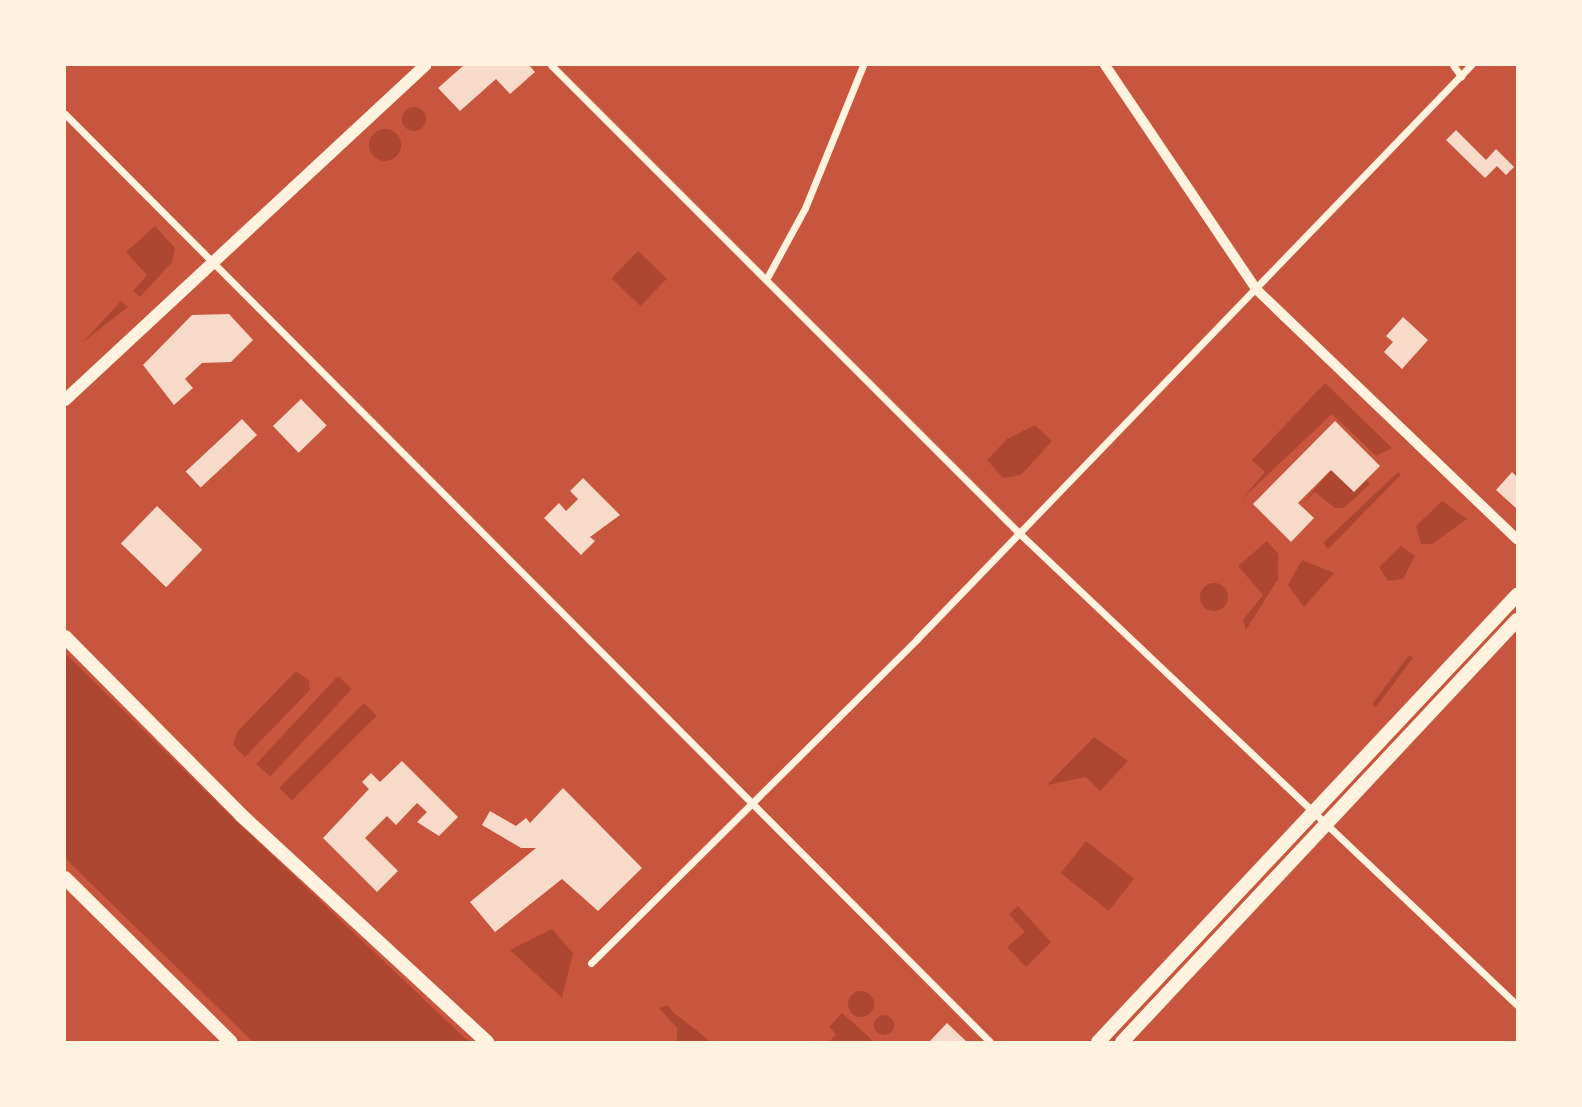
<!DOCTYPE html>
<style>
body{margin:0}
#map{position:relative;width:1582px;height:1107px;overflow:hidden;background:#c8553d;font-family:Manrope,sans-serif}
div>[style]{position:absolute}
.green>*{inset:0;background:#ae4732;transform-origin:0 0}
.round{border-radius:50%}
.building>*{inset:0;background:#f7dbc8;transform-origin:0 0}
.minor>*{height:7px;margin:-3.5px;padding:0 3.5px;transform-origin:3.5px;border-radius:3.5px;background:#fff3e0}
.tertiary>*{height:10px;margin:-5px;padding:0 5px;transform-origin:5px;border-radius:5px;background:#fff3e0}
.secondary>*{height:12px;margin:-6px;padding:0 6px;transform-origin:6px;border-radius:6px;background:#fff3e0}
.primary>*{height:14px;margin:-7px;padding:0 7px;transform-origin:7px;border-radius:7px;background:#fff3e0}
span{translate:-50% -50%;white-space:nowrap;text-align:center;line-height:1.15;-webkit-text-stroke:7px #fff3e0;paint-order:stroke}
.frame{position:absolute;inset:0;border:66px solid #fff3e0;pointer-events:none}
</style>
<div id="map">
<div class="green">
<i class="round" style="left:402px;top:107px;width:24px;height:24px"></i>
<i class="round" style="left:369px;top:129px;width:32px;height:32px"></i>
<i style="clip-path:polygon(155px 226px,175px 248px,172px 262px,140px 297px,133px 291px,147px 275px,126px 252px)"></i>
<i style="left:638px;top:251px;width:40px;height:38px;rotate:44deg"></i>
<i style="clip-path:polygon(121px 301px,128px 307px,83px 342px)"></i>
<i style="clip-path:polygon(1325px 383px,1392px 448px,1376px 456px,1332px 414px,1241px 500px,1265px 472px,1252px 460px)"></i>
<i style="clip-path:polygon(1035px 425px,1052px 441px,1021px 475px,1003px 478px,987px 460px,1007px 439px)"></i>
<i style="clip-path:polygon(1331px 470px,1354px 492px,1366px 480px,1370px 484px,1344px 508px,1335px 508px,1315px 492px,1301px 505px)"></i>
<i style="clip-path:polygon(1398px 472px,1401px 475px,1328px 549px,1323px 543px)"></i>
<i style="clip-path:polygon(1442px 501px,1467px 519px,1432px 544px,1421px 544px,1416px 526px)"></i>
<i style="clip-path:polygon(1267px 541px,1278px 554px,1278px 579px,1246px 630px,1243px 620px,1263px 595px,1238px 566px)"></i>
<i style="clip-path:polygon(1401px 546px,1415px 556px,1403px 579px,1388px 581px,1379px 567px)"></i>
<i style="clip-path:polygon(1302px 560px,1334px 573px,1304px 607px,1288px 585px)"></i>
<i class="round" style="left:1200px;top:583px;width:28px;height:28px"></i>
<i style="clip-path:polygon(65px 653px,236px 821px,469px 1042px,253px 1042px,65px 858px)"></i>
<i style="left:1409px;top:655px;width:5px;height:62px;rotate:37deg"></i>
<i style="clip-path:polygon(296px 671px,309px 680px,310px 690px,245px 757px,233px 745px,238px 731px)"></i>
<i style="left:338px;top:676px;width:19px;height:120px;rotate:43deg"></i>
<i style="left:364px;top:703px;width:18px;height:120px;rotate:45deg"></i>
<i style="clip-path:polygon(1094px 737px,1128px 761px,1100px 791px,1086px 777px,1047px 785px)"></i>
<i style="left:1086px;top:841px;width:61px;height:41px;rotate:38deg"></i>
<i style="clip-path:polygon(1018px 906px,1051px 942px,1026px 967px,1007px 947px,1025px 932px,1009px 914px)"></i>
<i style="clip-path:polygon(552px 929px,573px 953px,562px 998px,510px 950px)"></i>
<i class="round" style="left:848px;top:991px;width:26px;height:26px"></i>
<i style="clip-path:polygon(667px 1005px,673px 1012px,711px 1042px,677px 1042px,677px 1028px,659px 1008px)"></i>
<i style="clip-path:polygon(842px 1013px,870px 1038px,872px 1042px,829px 1042px,836px 1034px,829px 1027px)"></i>
<i class="round" style="left:874px;top:1015px;width:20px;height:20px"></i>
</div>
<div class="building">
<i style="clip-path:polygon(464px 65px,529px 65px,535px 72px,510px 94px,496px 79px,460px 111px,438px 88px)"></i>
<i style="clip-path:polygon(1456px 130px,1486px 160px,1496px 149px,1514px 167px,1506px 175px,1497px 166px,1485px 178px,1446px 140px)"></i>
<i style="clip-path:polygon(229px 314px,253px 340px,231px 362px,202px 363px,185px 379px,193px 388px,174px 405px,143px 365px,192px 315px)"></i>
<i style="clip-path:polygon(1403px 317px,1428px 340px,1402px 369px,1384px 352px,1393px 342px,1386px 336px)"></i>
<i style="left:301px;top:399px;width:37px;height:39px;rotate:46deg"></i>
<i style="left:242px;top:419px;width:22px;height:77px;rotate:47deg"></i>
<i style="clip-path:polygon(1335px 421px,1380px 466px,1354px 492px,1331px 470px,1298px 503px,1314px 518px,1291px 542px,1253px 504px)"></i>
<i style="clip-path:polygon(1512px 472px,1517px 477px,1517px 509px,1496px 490px)"></i>
<i style="clip-path:polygon(583px 478px,620px 515px,590px 537px,595px 541px,581px 555px,544px 518px,559px 503px,566px 511px,578px 499px,570px 491px)"></i>
<i style="left:157px;top:506px;width:63px;height:52px;rotate:44deg"></i>
<i style="clip-path:polygon(402px 761px,458px 817px,439px 836px,417px 822px,427px 812px,417px 803px,396px 825px,387px 816px,365px 838px,398px 871px,377px 892px,323px 838px,369px 789px,362px 782px,371px 773px,380px 782px)"></i>
<i style="clip-path:polygon(563px 788px,642px 868px,598px 911px,562px 879px,495px 932px,470px 902px,536px 848px,521px 848px,482px 825px,490px 811px,516px 826px,526px 818px,530px 823px)"></i>
<i style="clip-path:polygon(947px 1023px,967px 1042px,929px 1042px)"></i>
</div>
<div class="minor">
<i style="left:551px;top:65px;width:659px;rotate:45deg"></i>
<i style="left:1017px;top:531px;width:689px;rotate:43.47deg"></i>
<i style="left:1453px;top:65px;width:14px;rotate:54deg"></i>
<i style="left:65px;top:114px;width:1310px;rotate:45.09deg"></i>
<i style="left:768px;top:276px;width:77px;rotate:-61.4deg"></i>
<i style="left:805px;top:208px;width:154px;rotate:-67.9deg"></i>
<i style="left:591px;top:963px;width:460px;rotate:-44.8deg"></i>
<i style="left:917px;top:639px;width:798px;rotate:-46.02deg"></i>
</div>
<div class="tertiary">
<i style="left:1105px;top:65px;width:272px;rotate:56deg"></i>
<i style="left:1257px;top:290px;width:360px;rotate:43.8deg"></i>
</div>
<div class="secondary">
<i style="left:65px;top:400px;width:492px;rotate:-42.9deg"></i>
</div>
<div class="primary">
<i style="left:65px;top:637px;width:250px;rotate:45.3deg"></i>
<i style="left:241px;top:815px;width:335px;rotate:42.7deg"></i>
<i style="left:65px;top:878px;width:233px;rotate:44.7deg"></i>
<i style="left:1098px;top:1042px;width:613px;rotate:-46.85deg"></i>
<i style="left:1122px;top:1042px;width:578px;rotate:-46.89deg"></i>
</div>
<div class="frame"></div>
</div>
